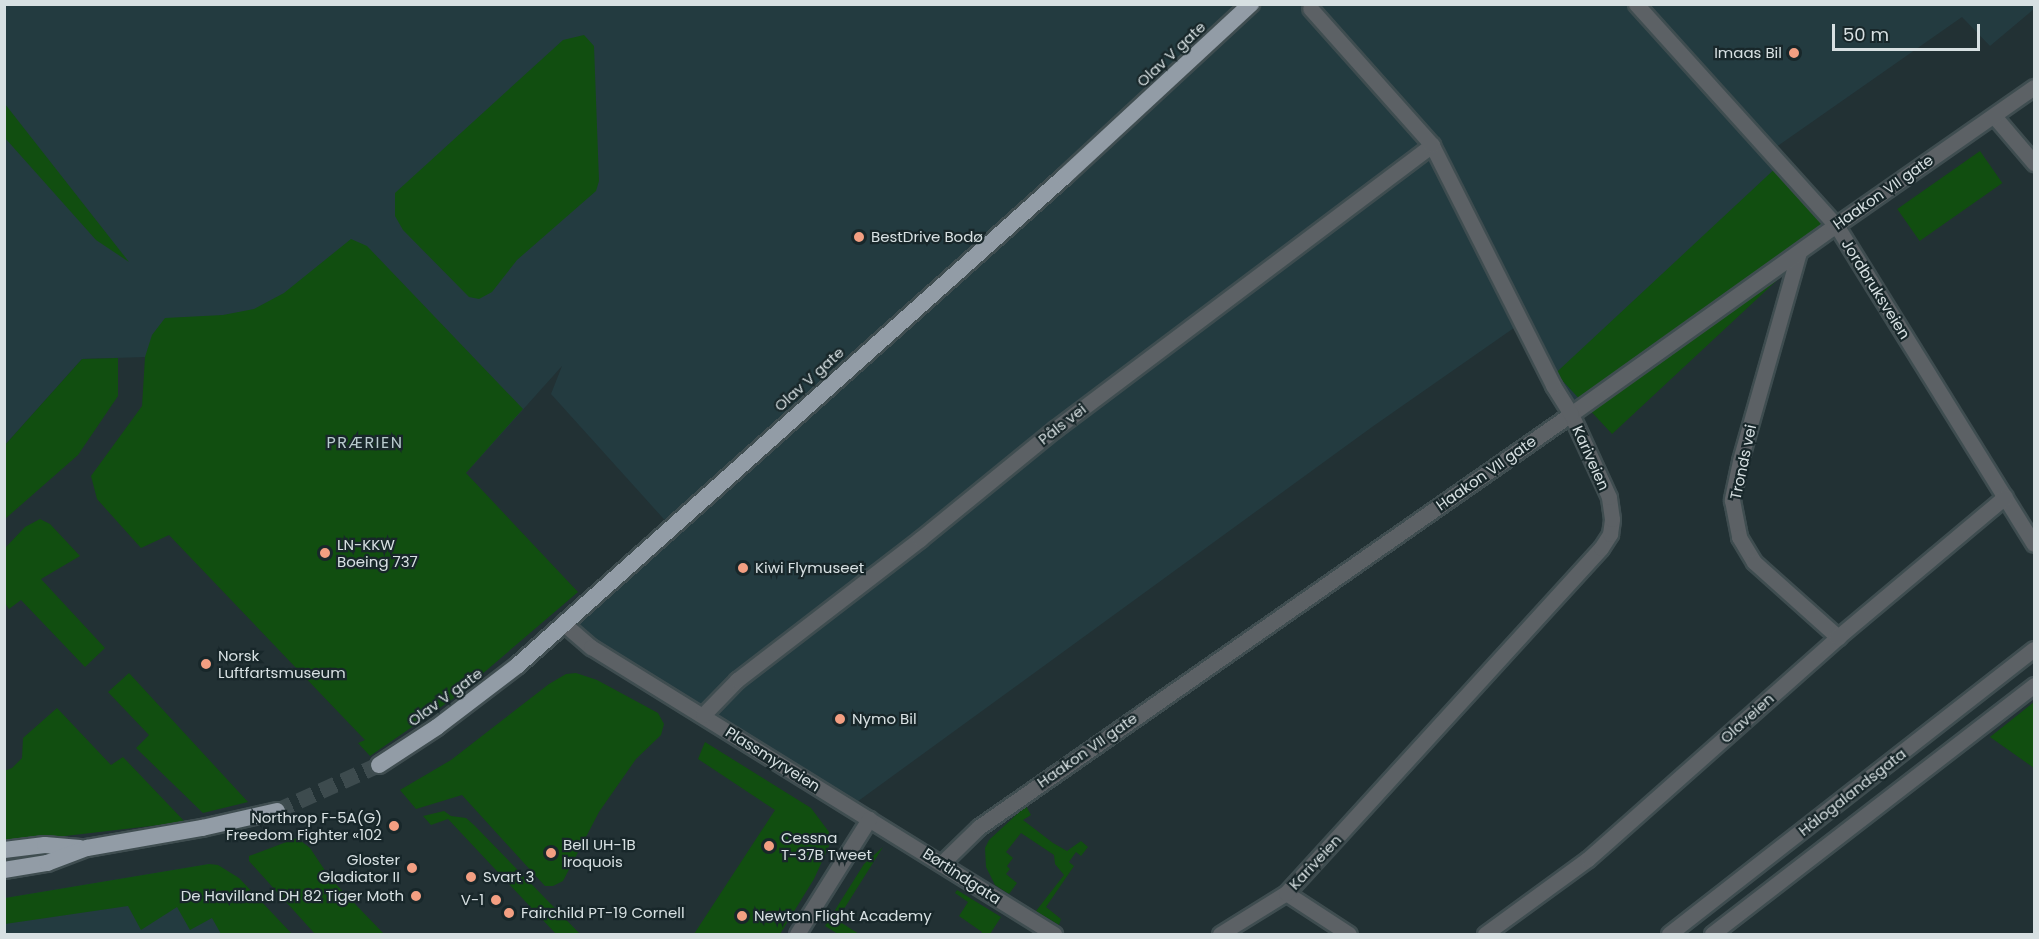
<!DOCTYPE html>
<meta charset="utf-8">
<style>
body{margin:0}
#map{position:relative;width:2039px;height:939px;overflow:hidden;background:#223134;font-family:Poppins,sans-serif}
div>[style]{position:absolute}
.built>*{inset:0;background:#233b40}
.green>*{inset:0;background:#114e10;transform-origin:0 0}
.trunk-tunnel>*{height:16px;margin-top:-8px;transform-origin:0;background:repeating-linear-gradient(90deg,#3d4b4e 0 16px,transparent 0 24px)}
.roads{filter:drop-shadow(2px 0 #3f4d50) drop-shadow(-2px 0 #3f4d50) drop-shadow(0 2px #3f4d50) drop-shadow(0 -2px #3f4d50)}
.minor>*{height:15px;margin:-7.5px;padding:0 7.5px;transform-origin:7.5px;border-radius:7.5px;background:#5c6165}
.tertiary>*{height:15px;margin:-7.5px;padding:0 7.5px;transform-origin:7.5px;border-radius:7.5px;background:#5c6165}
.trunk>*{height:16px;margin:-8px;padding:0 8px;transform-origin:8px;border-radius:8px;background:#929ca6}
.dots>*{width:16px;height:16px;translate:-50% -50%;box-sizing:border-box;border:3px solid #18272a;border-radius:50%}
span{translate:-50% -50%;white-space:nowrap;text-align:center;line-height:1.15;-webkit-text-stroke:4.5px #18272a;paint-order:stroke}
.poi-label{font-size:15px;color:#d7e0e2}
.right{translate:-100% -50%;text-align:right}
.left{translate:0 -50%;text-align:left}
.street-label{font-size:15px;color:#d7e0e2}
.neighbourhood-label{font-size:16px;color:#b7cacd;letter-spacing:1.5px}
.frame{position:absolute;inset:0;border:6px solid #d7e0e2;pointer-events:none}
.scale{position:absolute;left:1832px;top:24px;width:148px;height:27px;box-sizing:border-box;border:3px solid #d7e0e2;border-top:0;padding-left:8px;font-size:18px;line-height:21px;white-space:nowrap;color:#d7e0e2;-webkit-text-stroke:4px #18272a;paint-order:stroke}
</style>
<div id="map">
<div class="built">
<i style="clip-path:polygon(5px 5px,2034px 5px,2034px 9px,1990px 46px,1962px 17px,1769px 152px,1780px 164px,1571px 414px,1521px 323px,1372px 427px,850px 807px,563px 623px,671px 527px,551px 394px,562px 366px,466px 473px,396px 543px,145px 357px,82px 359px,5px 445px)"></i>
<i style="clip-path:polygon(209px 864px,247px 934px,5px 934px,5px 898px)"></i>
</div>
<div class="green">
<i style="clip-path:polygon(584px 35px,594px 46px,599px 181px,596px 191px,517px 260px,492px 292px,479px 299px,469px 297px,403px 230px,395px 216px,395px 193px,563px 40px)"></i>
<i style="clip-path:polygon(4px 104px,5px 104px,129px 262px,96px 240px,5px 138px)"></i>
<i style="left:1980px;top:151px;width:39px;height:101px;rotate:55deg"></i>
<i style="left:1780px;top:164px;width:83px;height:307px;rotate:47deg"></i>
<i style="clip-path:polygon(351px 239px,367px 246px,523px 409px,466px 473px,578px 592px,454px 698px,370px 756px,358px 743px,365px 740px,169px 535px,141px 548px,97px 499px,91px 476px,142px 406px,145px 357px,152px 335px,165px 318px,223px 315px,254px 309px,284px 293px)"></i>
<i style="clip-path:polygon(118px 358px,118px 396px,78px 455px,5px 519px,5px 445px,82px 359px)"></i>
<i style="clip-path:polygon(40px 519px,50px 524px,80px 556px,41px 579px,105px 648px,85px 667px,21px 600px,9px 609px,5px 603px,5px 548px,25px 527px)"></i>
<i style="clip-path:polygon(129px 673px,248px 802px,203px 813px,136px 748px,149px 735px,108px 692px)"></i>
<i style="clip-path:polygon(576px 673px,597px 680px,658px 713px,664px 724px,661px 735px,636px 759px,599px 812px,563px 881px,553px 886px,545px 886px,462px 795px,416px 809px,400px 790px,451px 760px,549px 684px,566px 674px)"></i>
<i style="clip-path:polygon(2034px 702px,2034px 768px,1990px 737px)"></i>
<i style="clip-path:polygon(57px 708px,111px 765px,123px 757px,185px 822px,5px 843px,4px 771px,12px 768px,22px 758px,23px 738px)"></i>
<i style="clip-path:polygon(705px 742px,811px 808px,829px 832px,829px 846px,814px 879px,780px 934px,694px 934px,775px 810px,698px 759px)"></i>
<i style="clip-path:polygon(1026px 806px,1031px 815px,1023px 820px,1053px 843px,1067px 851px,1081px 841px,1088px 847px,1081px 856px,1076px 852px,1069px 862px,1074px 866px,1046px 907px,1061px 919px,1059px 925px,1036px 911px,1064px 875px,1055px 864px,1054px 855px,1021px 833px,1006px 852px,1013px 858px,1007px 866px,1010px 869px,1006px 874px,1017px 883px,1009px 894px,995px 885px,986px 867px,985px 848px,989px 840px)"></i>
<i style="clip-path:polygon(444px 811px,451px 816px,466px 818px,474px 825px,580px 934px,556px 934px,448px 819px,431px 825px,423px 816px)"></i>
<i style="clip-path:polygon(297px 838px,310px 848px,330px 878px,384px 934px,315px 934px,249px 861px,249px 856px)"></i>
<i style="clip-path:polygon(883px 847px,837px 920px,859px 934px,838px 934px,825px 926px,864px 864px)"></i>
<i style="clip-path:polygon(209px 864px,218px 865px,239px 878px,292px 934px,221px 934px,212px 918px,190px 930px,177px 907px,141px 930px,128px 906px,5px 924px,5px 898px)"></i>
<i style="clip-path:polygon(957px 890px,1001px 917px,990px 934px,981px 934px,982px 932px,959px 916px,968px 902px,955px 893px)"></i>
</div>
<div class="trunk-tunnel">
<i style="left:277px;top:811px;width:112px;rotate:-24.3deg"></i>
</div>
<div class="roads">
<div class="minor">
<i style="left:1636px;top:4px;width:298px;rotate:47.9deg"></i>
<i style="left:1836px;top:225px;width:375px;rotate:58.2deg"></i>
<i style="left:1994px;top:116px;width:62px;rotate:49.6deg"></i>
<i style="left:1799px;top:252px;width:217px;rotate:105.8deg"></i>
<i style="left:1740px;top:461px;width:40px;rotate:102deg"></i>
<i style="left:1732px;top:500px;width:38px;rotate:79deg"></i>
<i style="left:1739px;top:537px;width:29px;rotate:59deg"></i>
<i style="left:1754px;top:562px;width:113px;rotate:41.8deg"></i>
<i style="left:563px;top:623px;width:37px;rotate:41deg"></i>
<i style="left:591px;top:647px;width:545px;rotate:31.79deg"></i>
<i style="left:703px;top:715px;width:49px;rotate:-45.8deg"></i>
<i style="left:737px;top:680px;width:231px;rotate:-37.6deg"></i>
<i style="left:920px;top:539px;width:174px;rotate:-39.2deg"></i>
<i style="left:1055px;top:429px;width:472px;rotate:-37deg"></i>
<i style="left:942px;top:863px;width:52px;rotate:-44.2deg"></i>
<i style="left:979px;top:827px;width:722px;rotate:-34.9deg"></i>
<i style="left:1571px;top:414px;width:325px;rotate:-35.5deg"></i>
<i style="left:1836px;top:225px;width:241px;rotate:-34.9deg"></i>
<i style="left:1286px;top:893px;width:75px;rotate:33.1deg"></i>
<i style="left:797px;top:934px;width:136px;rotate:-57.9deg"></i>
<i style="left:1220px;top:934px;width:78px;rotate:-31.8deg"></i>
<i style="left:1286px;top:893px;width:467px;rotate:-47.6deg"></i>
<i style="left:1601px;top:548px;width:17px;rotate:-57deg"></i>
<i style="left:1610px;top:534px;width:15px;rotate:-82deg"></i>
<i style="left:1612px;top:519px;width:22px;rotate:-98deg"></i>
<i style="left:1609px;top:497px;width:91px;rotate:-114.6deg"></i>
<i style="left:1571px;top:414px;width:34px;rotate:-122deg"></i>
<i style="left:1553px;top:385px;width:269px;rotate:-116.8deg"></i>
<i style="left:1432px;top:145px;width:183px;rotate:-131.7deg"></i>
<i style="left:1485px;top:934px;width:127px;rotate:-36.1deg"></i>
<i style="left:1588px;top:859px;width:334px;rotate:-41.6deg"></i>
<i style="left:1838px;top:637px;width:218px;rotate:-40deg"></i>
</div>
<div class="tertiary">
<i style="left:1669px;top:934px;width:463px;rotate:-38deg"></i>
<i style="left:1712px;top:934px;width:407px;rotate:-37.7deg"></i>
</div>
<div class="trunk">
<i style="left:379px;top:765px;width:69px;rotate:-33.2deg"></i>
<i style="left:437px;top:727px;width:102px;rotate:-37.4deg"></i>
<i style="left:518px;top:665px;width:732px;rotate:-41.79deg"></i>
<i style="left:1064px;top:177px;width:255px;rotate:-42.8deg"></i>
<i style="left:4px;top:850px;width:41px;rotate:-7deg"></i>
<i style="left:45px;top:845px;width:35px;rotate:5deg"></i>
<i style="left:4px;top:870px;width:44px;rotate:-9.2deg"></i>
<i style="left:47px;top:863px;width:43px;rotate:-20.6deg"></i>
<i style="left:87px;top:848px;width:117px;rotate:-9.9deg"></i>
<i style="left:202px;top:828px;width:77px;rotate:-12.8deg"></i>
</div>
</div>
<div class="dots">
<i style="left:1794px;top:53px;background:#f39f82"></i>
<i style="left:859px;top:237px;background:#f39f82"></i>
<i style="left:325px;top:553px;background:#f39f82"></i>
<i style="left:743px;top:568px;background:#f39f82"></i>
<i style="left:206px;top:664px;background:#f39f82"></i>
<i style="left:840px;top:719px;background:#f39f82"></i>
<i style="left:394px;top:826px;background:#f39f82"></i>
<i style="left:769px;top:846px;background:#f39f82"></i>
<i style="left:551px;top:853px;background:#f39f82"></i>
<i style="left:412px;top:868px;background:#f39f82"></i>
<i style="left:471px;top:877px;background:#f39f82"></i>
<i style="left:416px;top:896px;background:#f39f82"></i>
<i style="left:496px;top:900px;background:#f39f82"></i>
<i style="left:509px;top:913px;background:#f39f82"></i>
<i style="left:742px;top:916px;background:#f39f82"></i>
</div>
<div class="poi-label">
<span class="right" style="left:1782px;top:53px">Imaas Bil</span>
<span class="left" style="left:871px;top:237px">BestDrive Bodø</span>
<span class="left" style="left:337px;top:553px">LN-KKW<br>Boeing 737</span>
<span class="left" style="left:755px;top:568px">Kiwi Flymuseet</span>
<span class="left" style="left:218px;top:664px">Norsk<br>Luftfartsmuseum</span>
<span class="left" style="left:852px;top:719px">Nymo Bil</span>
<span class="right" style="left:382px;top:826px">Northrop F-5A(G)<br>Freedom Fighter «102</span>
<span class="left" style="left:781px;top:846px">Cessna<br>T-37B Tweet</span>
<span class="left" style="left:563px;top:853px">Bell UH-1B<br>Iroquois</span>
<span class="right" style="left:400px;top:868px">Gloster<br>Gladiator II</span>
<span class="left" style="left:483px;top:877px">Svart 3</span>
<span class="right" style="left:404px;top:896px">De Havilland DH 82 Tiger Moth</span>
<span class="right" style="left:484px;top:900px">V-1</span>
<span class="left" style="left:521px;top:913px">Fairchild PT-19 Cornell</span>
<span class="left" style="left:754px;top:916px">Newton Flight Academy</span>
</div>
<div class="street-label">
<span style="left:1171px;top:54px;rotate:-43deg">Olav V gate</span>
<span style="left:1883px;top:192px;rotate:-35deg">Haakon VII gate</span>
<span style="left:1876px;top:289px;rotate:58deg">Jordbruksveien</span>
<span style="left:809px;top:379px;rotate:-42deg">Olav V gate</span>
<span style="left:1062px;top:424px;rotate:-38deg">Påls vei</span>
<span style="left:1591px;top:458px;rotate:66deg">Kariveien</span>
<span style="left:1743px;top:462px;rotate:-78deg">Tronds vei</span>
<span style="left:1486px;top:473px;rotate:-35deg">Haakon VII gate</span>
<span style="left:445px;top:697px;rotate:-36deg">Olav V gate</span>
<span style="left:1747px;top:718px;rotate:-42deg">Olaveien</span>
<span style="left:1087px;top:750px;rotate:-35deg">Haakon VII gate</span>
<span style="left:773px;top:759px;rotate:32deg">Plassmyrveien</span>
<span style="left:1852px;top:792px;rotate:-38deg">Hålogalandsgata</span>
<span style="left:1315px;top:862px;rotate:-47deg">Kariveien</span>
<span style="left:962px;top:876px;rotate:33deg">Børtindgata</span>
</div>
<div class="neighbourhood-label">
<span style="left:365px;top:443px">PRÆRIEN</span>
</div>
<div class="frame"></div>
<div class="scale">50 m</div>
</div>
